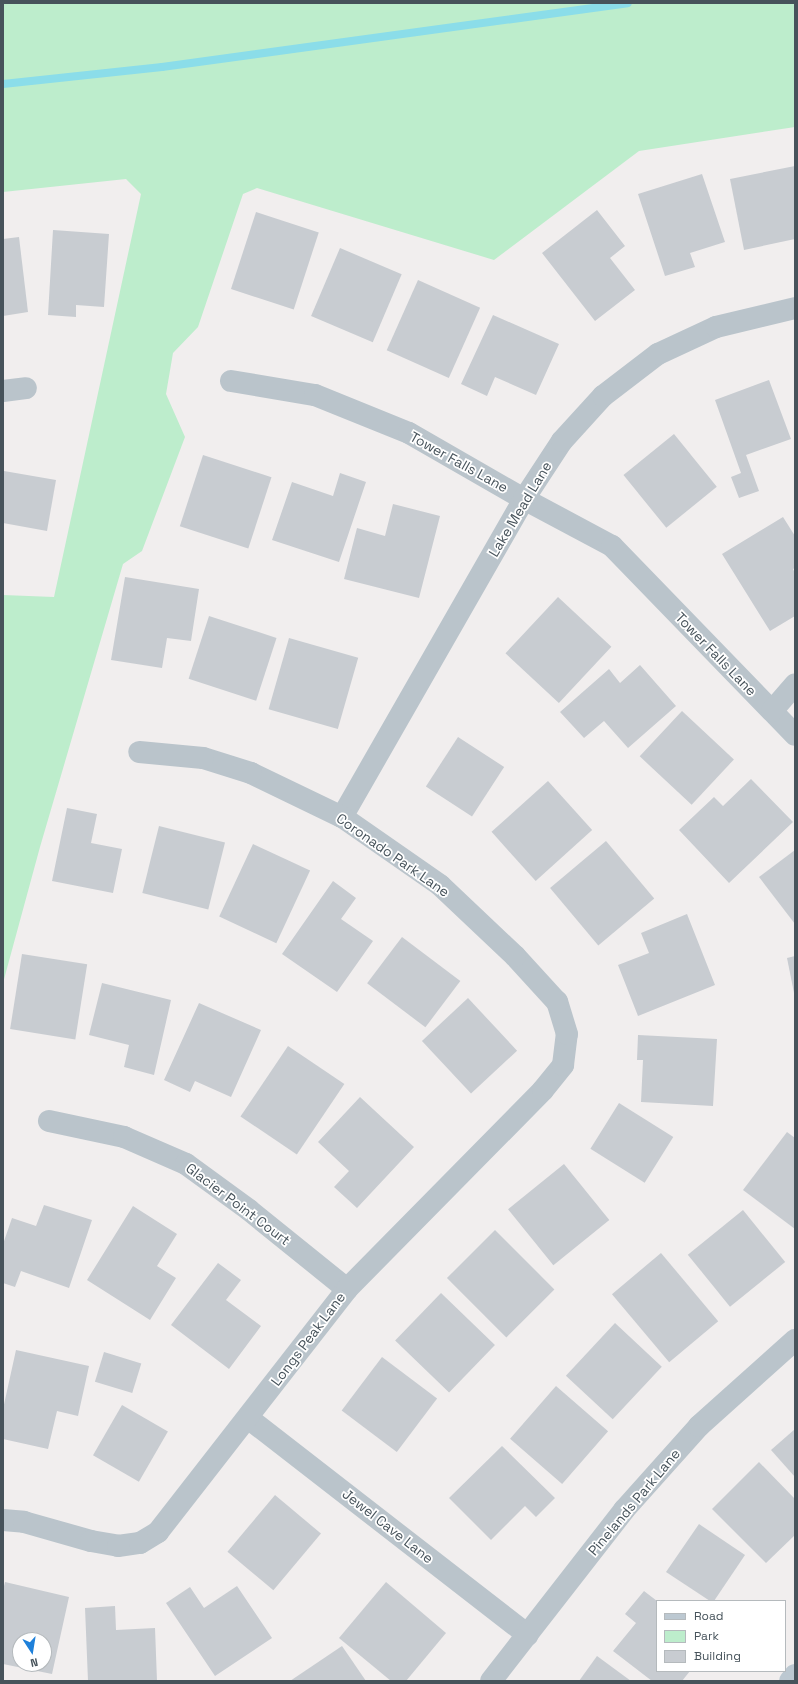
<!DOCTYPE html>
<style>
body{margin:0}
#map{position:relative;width:798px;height:1684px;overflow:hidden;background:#f1eeee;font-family:"Space Grotesk",sans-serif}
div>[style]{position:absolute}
.green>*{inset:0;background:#bdedcc}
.stream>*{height:8px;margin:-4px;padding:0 4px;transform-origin:4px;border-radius:4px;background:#8bdde9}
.building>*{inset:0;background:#c8ccd1;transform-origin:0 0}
.street>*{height:22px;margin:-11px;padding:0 11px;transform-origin:11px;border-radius:11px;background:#bac4cb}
.secondary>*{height:22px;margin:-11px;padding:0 11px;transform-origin:11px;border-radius:11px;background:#bcc8d1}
span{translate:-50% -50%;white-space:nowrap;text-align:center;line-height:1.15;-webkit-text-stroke:3.5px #fff;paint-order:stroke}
.street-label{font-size:14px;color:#47535b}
.frame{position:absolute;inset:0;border:4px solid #47535b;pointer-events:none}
.legend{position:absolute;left:656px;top:1600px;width:130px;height:72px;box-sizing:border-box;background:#fff;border:1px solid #b5babd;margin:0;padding:5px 7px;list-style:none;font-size:12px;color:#47535b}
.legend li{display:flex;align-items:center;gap:8px;height:20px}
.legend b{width:20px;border:1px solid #b5babd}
.north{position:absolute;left:12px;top:1632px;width:40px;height:40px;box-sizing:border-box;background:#fff;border:1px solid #b5babd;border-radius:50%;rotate:168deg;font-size:11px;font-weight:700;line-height:16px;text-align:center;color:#47535b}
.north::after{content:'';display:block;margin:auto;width:14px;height:18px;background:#1e80da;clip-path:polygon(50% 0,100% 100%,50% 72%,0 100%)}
</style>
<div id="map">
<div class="green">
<i style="clip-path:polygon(3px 3px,795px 3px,795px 127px,639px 151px,494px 260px,257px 188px,243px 194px,198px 327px,173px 353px,166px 394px,185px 437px,142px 551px,123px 564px,40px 847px,3px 983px,3px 595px,54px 597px,141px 194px,126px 179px,3px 192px)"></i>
</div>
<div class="stream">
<i style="left:3px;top:84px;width:160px;rotate:-6.1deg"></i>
<i style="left:162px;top:67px;width:470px;rotate:-7.8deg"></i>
</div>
<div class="building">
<i style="clip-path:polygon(795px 166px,795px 239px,744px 250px,730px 179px)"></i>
<i style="clip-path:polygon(702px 174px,725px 242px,690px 253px,695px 267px,665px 276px,638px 194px)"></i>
<i style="clip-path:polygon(597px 210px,625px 246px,610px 258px,635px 290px,595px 321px,542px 253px)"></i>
<i style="left:256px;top:212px;width:66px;height:81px;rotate:18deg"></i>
<i style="clip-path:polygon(53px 230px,109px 234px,104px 307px,76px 305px,76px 317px,48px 315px)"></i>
<i style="clip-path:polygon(19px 237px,28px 312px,3px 316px,3px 239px)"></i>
<i style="left:340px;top:248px;width:67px;height:74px;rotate:23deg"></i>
<i style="left:418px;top:280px;width:68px;height:77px;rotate:24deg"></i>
<i style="clip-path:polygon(493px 315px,559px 344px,536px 395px,495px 377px,487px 396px,461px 384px)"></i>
<i style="clip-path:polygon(769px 380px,791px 439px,746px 455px,759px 491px,739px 498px,731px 477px,741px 473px,715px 400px)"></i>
<i style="left:674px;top:434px;width:68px;height:65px;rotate:51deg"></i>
<i style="left:203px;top:455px;width:72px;height:75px;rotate:18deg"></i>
<i style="clip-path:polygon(4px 471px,56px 480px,47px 531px,3px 523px)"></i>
<i style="clip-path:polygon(340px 473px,366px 482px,339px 562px,272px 540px,292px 482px,333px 496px)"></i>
<i style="clip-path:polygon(393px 504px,440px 516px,419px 598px,344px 579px,357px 528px,385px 536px)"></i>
<i style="clip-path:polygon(783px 517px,795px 536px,795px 568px,793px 569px,795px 573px,795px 616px,770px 631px,722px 554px)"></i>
<i style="clip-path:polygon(125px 577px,199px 589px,191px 641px,167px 638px,162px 668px,111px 660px)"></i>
<i style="left:558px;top:597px;width:73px;height:77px;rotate:43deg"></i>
<i style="left:209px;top:616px;width:71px;height:66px;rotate:18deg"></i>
<i style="left:289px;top:638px;width:72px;height:74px;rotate:16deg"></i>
<i style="clip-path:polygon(640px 665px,676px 706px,628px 748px,604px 721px,584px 738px,560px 712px,609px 669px,620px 683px)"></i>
<i style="left:682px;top:711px;width:71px;height:62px;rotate:43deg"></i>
<i style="left:458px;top:737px;width:55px;height:59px;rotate:33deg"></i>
<i style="clip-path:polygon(751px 779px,793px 822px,729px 883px,679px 830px,714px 797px,723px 806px)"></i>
<i style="left:548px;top:781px;width:66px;height:76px;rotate:48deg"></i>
<i style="clip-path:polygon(67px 808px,97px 814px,91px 843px,122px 849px,113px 893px,52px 881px)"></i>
<i style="left:159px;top:826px;width:68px;height:69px;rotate:14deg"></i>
<i style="left:606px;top:841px;width:75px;height:73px;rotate:50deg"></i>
<i style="left:253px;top:844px;width:63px;height:80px;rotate:25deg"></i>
<i style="clip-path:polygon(795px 850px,795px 924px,759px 877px)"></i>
<i style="clip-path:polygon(333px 881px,356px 898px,341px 919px,373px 941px,337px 992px,282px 954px)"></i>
<i style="clip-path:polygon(687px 914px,715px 985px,638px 1016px,618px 965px,649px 953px,641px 933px)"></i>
<i style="left:402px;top:937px;width:73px;height:58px;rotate:37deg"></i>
<i style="left:22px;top:954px;width:66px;height:76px;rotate:9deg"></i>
<i style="clip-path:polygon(795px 956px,795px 993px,794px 993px,787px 958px)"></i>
<i style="clip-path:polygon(102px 983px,171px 1000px,154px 1075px,124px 1067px,129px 1045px,89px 1035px)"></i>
<i style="left:468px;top:998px;width:72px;height:63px;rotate:47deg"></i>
<i style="clip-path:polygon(199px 1003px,261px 1030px,231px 1097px,195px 1081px,190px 1092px,164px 1080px)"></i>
<i style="clip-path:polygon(638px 1035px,717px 1039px,713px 1106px,641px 1102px,643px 1060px,637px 1060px)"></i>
<i style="left:288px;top:1046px;width:68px;height:85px;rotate:34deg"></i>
<i style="clip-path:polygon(360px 1097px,414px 1147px,357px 1208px,334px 1187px,349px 1171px,318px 1142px)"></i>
<i style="left:619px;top:1103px;width:64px;height:54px;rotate:32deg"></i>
<i style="clip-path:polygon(787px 1132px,795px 1138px,795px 1229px,743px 1190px)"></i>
<i style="left:564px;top:1164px;width:72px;height:72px;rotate:51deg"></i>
<i style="clip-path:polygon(44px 1205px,92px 1220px,69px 1288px,21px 1271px,15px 1287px,3px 1283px,3px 1244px,12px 1218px,36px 1226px)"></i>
<i style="clip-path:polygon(133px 1206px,177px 1234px,157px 1266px,176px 1278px,150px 1320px,87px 1280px)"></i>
<i style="left:743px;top:1210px;width:67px;height:71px;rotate:51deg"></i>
<i style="left:495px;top:1230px;width:84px;height:68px;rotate:45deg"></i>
<i style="left:661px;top:1253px;width:89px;height:64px;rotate:50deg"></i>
<i style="clip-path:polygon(218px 1263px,241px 1280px,226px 1300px,261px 1326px,229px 1369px,171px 1325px)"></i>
<i style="left:441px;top:1293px;width:75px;height:66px;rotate:44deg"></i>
<i style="left:615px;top:1323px;width:64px;height:72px;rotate:43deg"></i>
<i style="clip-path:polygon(16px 1350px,89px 1366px,78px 1416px,57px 1411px,48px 1449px,3px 1439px,3px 1409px)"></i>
<i style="left:104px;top:1352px;width:39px;height:31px;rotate:17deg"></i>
<i style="left:382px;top:1357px;width:69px;height:67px;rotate:37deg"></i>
<i style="left:556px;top:1386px;width:69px;height:70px;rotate:41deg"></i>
<i style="left:122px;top:1405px;width:53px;height:58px;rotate:30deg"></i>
<i style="clip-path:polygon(795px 1429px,795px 1477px,771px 1450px)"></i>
<i style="clip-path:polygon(502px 1446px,555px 1498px,536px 1517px,525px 1506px,491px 1540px,449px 1498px)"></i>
<i style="clip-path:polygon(759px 1462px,795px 1499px,795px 1535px,766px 1563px,712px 1509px)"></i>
<i style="left:275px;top:1495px;width:60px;height:74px;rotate:40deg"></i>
<i style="clip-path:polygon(699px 1524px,745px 1555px,714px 1601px,710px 1601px,666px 1572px)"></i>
<i style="clip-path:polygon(evenodd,5px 1582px,69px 1597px,52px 1674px,3px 1664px,3px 1590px,5px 1582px,20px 1640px,44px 1640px,44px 1664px,20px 1664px,20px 1640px)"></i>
<i style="clip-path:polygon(386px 1582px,446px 1633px,406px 1681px,391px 1681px,339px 1638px)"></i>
<i style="clip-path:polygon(237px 1586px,272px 1638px,215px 1676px,166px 1603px,190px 1587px,204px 1608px)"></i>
<i style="clip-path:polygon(644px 1591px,657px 1601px,657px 1671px,690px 1671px,682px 1681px,652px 1681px,613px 1651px,636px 1623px,625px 1614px)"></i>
<i style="clip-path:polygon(115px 1606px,116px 1630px,155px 1628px,157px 1681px,88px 1681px,85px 1608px)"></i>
<i style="clip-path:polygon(342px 1646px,366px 1681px,290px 1681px)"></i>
<i style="clip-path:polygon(597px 1656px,631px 1681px,579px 1681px)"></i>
</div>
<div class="street">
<i style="left:231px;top:381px;width:85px;rotate:9.5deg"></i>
<i style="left:315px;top:395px;width:101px;rotate:22deg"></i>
<i style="left:409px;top:433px;width:133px;rotate:29.9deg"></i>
<i style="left:524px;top:499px;width:100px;rotate:28.1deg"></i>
<i style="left:612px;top:546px;width:263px;rotate:45.9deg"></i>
<i style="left:3px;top:391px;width:23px;rotate:-7deg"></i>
<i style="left:772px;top:711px;width:35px;rotate:-49deg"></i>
<i style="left:342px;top:817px;width:366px;rotate:-60.2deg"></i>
<i style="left:524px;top:499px;width:69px;rotate:-56.8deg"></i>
<i style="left:562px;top:441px;width:61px;rotate:-47.7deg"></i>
<i style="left:603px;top:396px;width:69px;rotate:-37.4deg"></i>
<i style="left:658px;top:354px;width:64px;rotate:-25deg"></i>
<i style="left:716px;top:327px;width:81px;rotate:-13.5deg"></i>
<i style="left:49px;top:1121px;width:77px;rotate:12deg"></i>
<i style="left:124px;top:1137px;width:68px;rotate:23.5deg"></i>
<i style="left:186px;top:1164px;width:78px;rotate:36.1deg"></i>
<i style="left:249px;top:1210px;width:126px;rotate:38.9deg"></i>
<i style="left:248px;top:1418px;width:354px;rotate:37.8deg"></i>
<i style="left:3px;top:1520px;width:21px;rotate:5deg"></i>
<i style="left:24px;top:1522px;width:70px;rotate:15.8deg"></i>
<i style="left:91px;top:1541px;width:27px;rotate:10deg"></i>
<i style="left:118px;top:1546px;width:22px;rotate:-8deg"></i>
<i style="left:140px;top:1543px;width:21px;rotate:-31deg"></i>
<i style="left:158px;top:1532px;width:308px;rotate:-52.1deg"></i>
<i style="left:347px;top:1289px;width:279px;rotate:-45.4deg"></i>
<i style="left:543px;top:1090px;width:32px;rotate:-51deg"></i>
<i style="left:563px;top:1065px;width:31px;rotate:-83deg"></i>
<i style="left:567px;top:1034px;width:34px;rotate:-107deg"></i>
<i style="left:557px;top:1002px;width:62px;rotate:-132.4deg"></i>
<i style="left:515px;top:956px;width:103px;rotate:-136.6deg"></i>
<i style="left:440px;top:885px;width:119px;rotate:-145.2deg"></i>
<i style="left:342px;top:817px;width:101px;rotate:-154.2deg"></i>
<i style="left:251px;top:773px;width:50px;rotate:-162.6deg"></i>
<i style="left:203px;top:758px;width:64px;rotate:-174.6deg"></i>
<i style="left:491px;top:1681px;width:217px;rotate:-52.1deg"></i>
<i style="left:624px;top:1510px;width:113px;rotate:-48.2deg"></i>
<i style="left:699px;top:1426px;width:129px;rotate:-41.9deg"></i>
</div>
<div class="secondary">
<i style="left:790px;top:1681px;width:8px;rotate:-50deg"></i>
</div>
<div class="street-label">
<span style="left:459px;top:462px;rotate:29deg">Tower Falls Lane</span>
<span style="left:520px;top:509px;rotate:-59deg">Lake Mead Lane</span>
<span style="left:716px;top:654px;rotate:46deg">Tower Falls Lane</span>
<span style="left:393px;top:855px;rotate:35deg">Coronado Park Lane</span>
<span style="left:238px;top:1204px;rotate:37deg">Glacier Point Court</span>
<span style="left:308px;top:1339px;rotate:-53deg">Longs Peak Lane</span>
<span style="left:634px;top:1502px;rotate:-50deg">Pinelands Park Lane</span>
<span style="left:388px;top:1526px;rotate:38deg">Jewel Cave Lane</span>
</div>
<div class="frame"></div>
<ul class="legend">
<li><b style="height:5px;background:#bcc8d1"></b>Road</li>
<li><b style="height:11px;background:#bdedcc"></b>Park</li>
<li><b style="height:11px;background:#c8ccd1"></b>Building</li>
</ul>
<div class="north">N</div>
</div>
